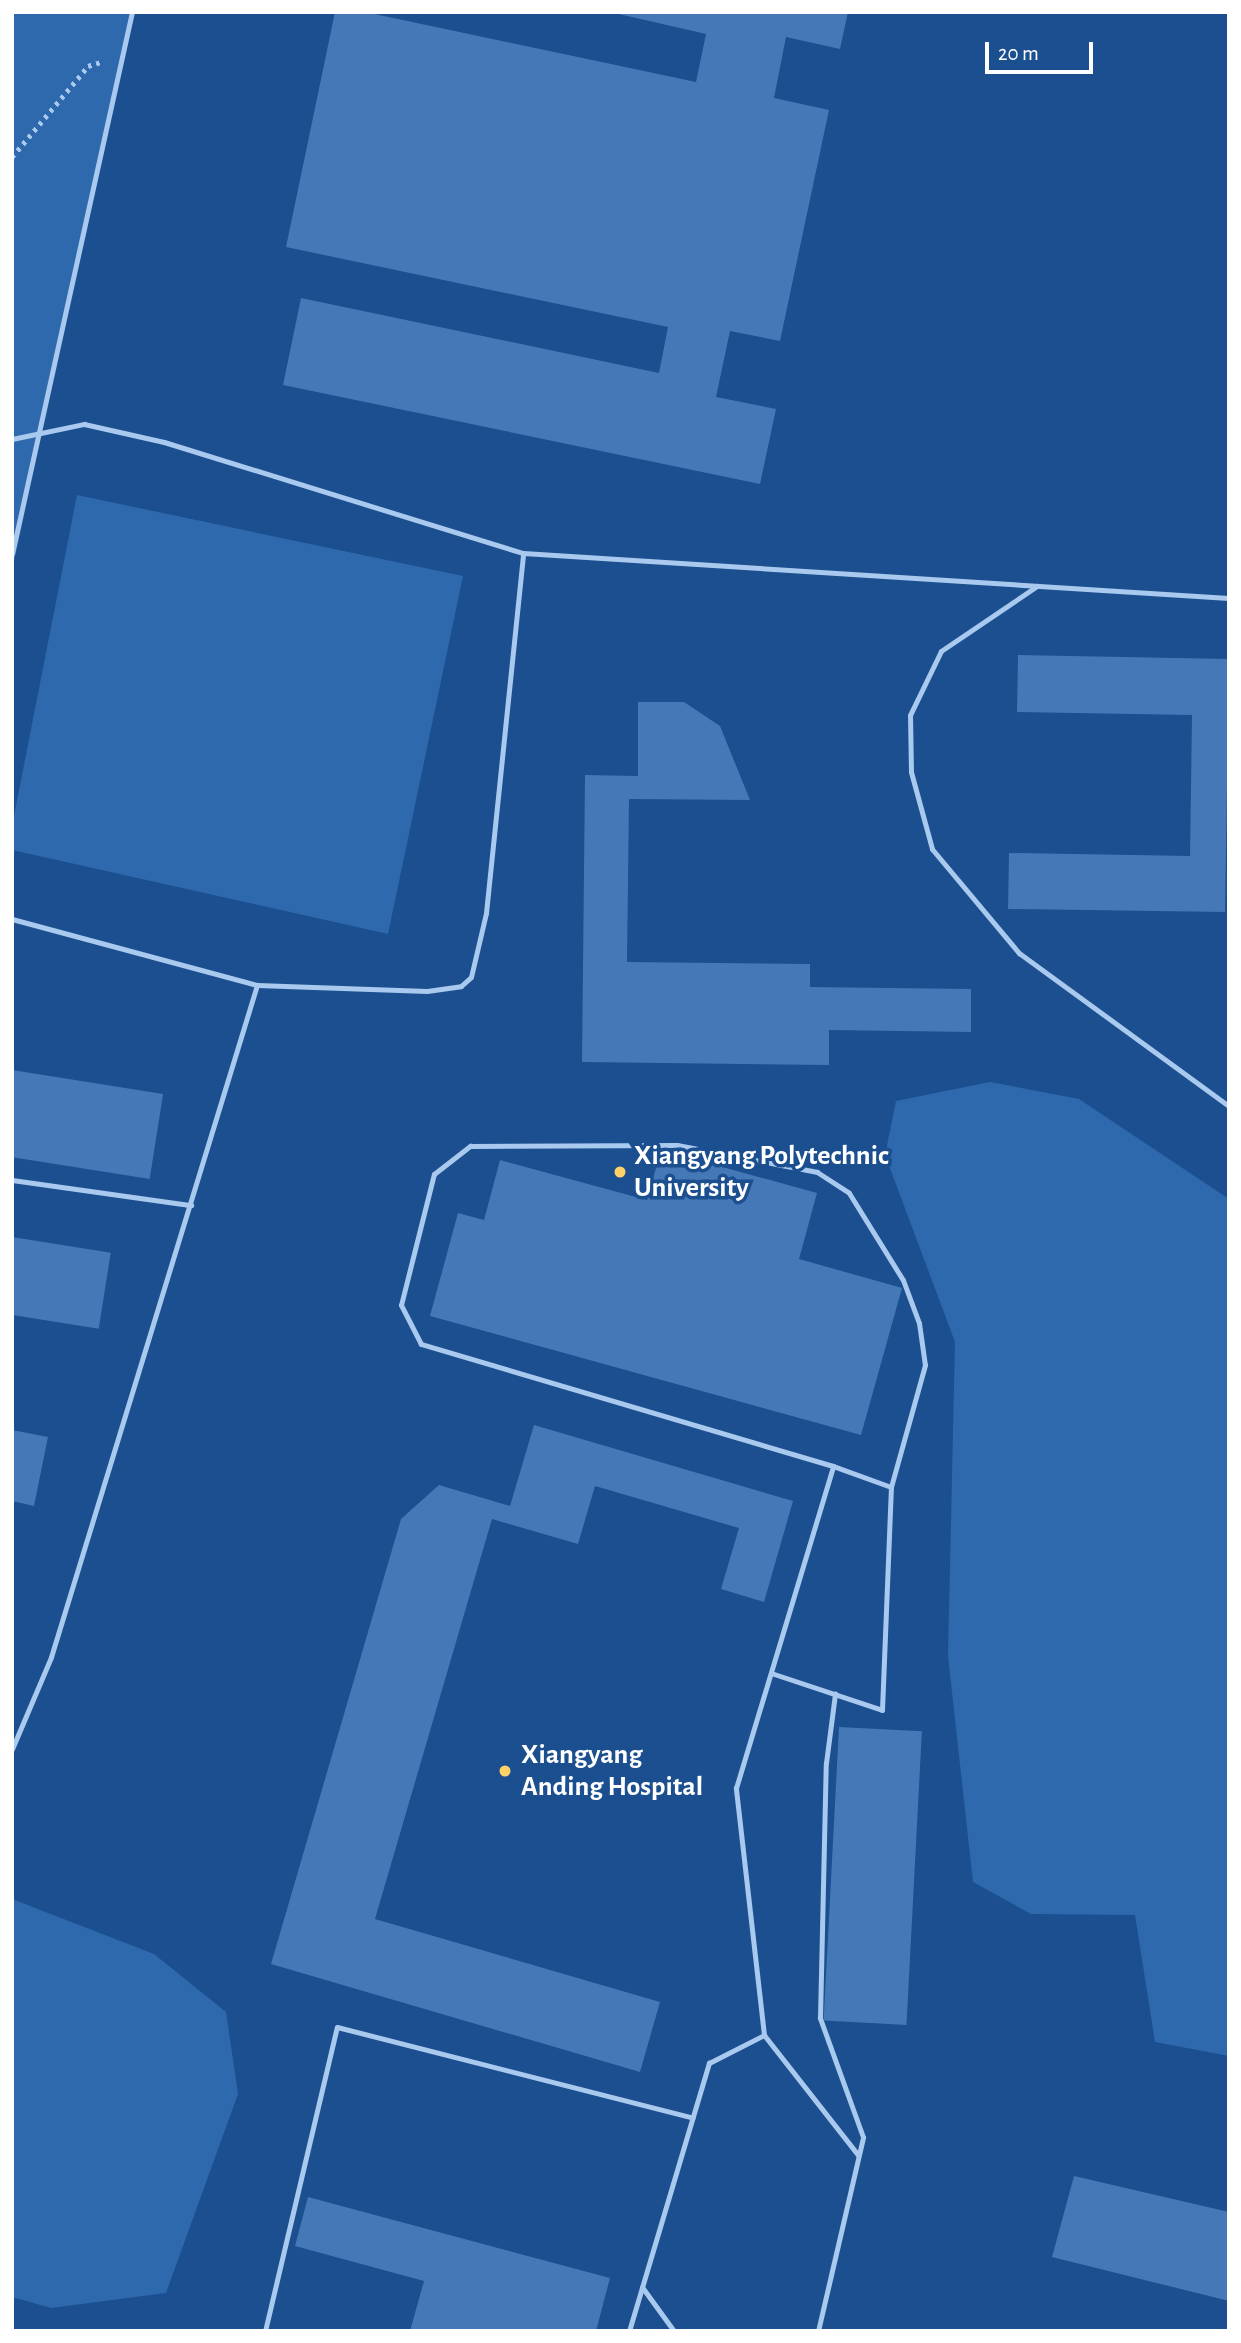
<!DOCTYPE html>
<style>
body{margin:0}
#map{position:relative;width:1241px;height:2343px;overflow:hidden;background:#1b4f8f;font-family:"Alegreya Sans",sans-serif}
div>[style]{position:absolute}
.green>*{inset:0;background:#2e69ad}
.building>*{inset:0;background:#4478b7;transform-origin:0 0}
.path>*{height:4.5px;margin-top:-2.25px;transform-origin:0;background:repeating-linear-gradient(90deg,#a9c9ee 0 3.5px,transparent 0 8.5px)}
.lane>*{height:5px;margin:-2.5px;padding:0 2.5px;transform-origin:2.5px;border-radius:2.5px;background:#a9c9ee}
.dots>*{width:19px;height:19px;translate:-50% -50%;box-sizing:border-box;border:4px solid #1b4f8f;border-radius:50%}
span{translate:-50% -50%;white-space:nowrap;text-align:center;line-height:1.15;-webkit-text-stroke:7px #1b4f8f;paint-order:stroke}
.poi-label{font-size:28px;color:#fff;font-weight:700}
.left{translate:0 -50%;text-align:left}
.frame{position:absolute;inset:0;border:14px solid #fff;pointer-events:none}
.scale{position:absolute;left:985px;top:42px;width:108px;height:32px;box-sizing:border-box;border:4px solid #fff;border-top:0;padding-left:9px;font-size:21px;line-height:24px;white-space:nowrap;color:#fff;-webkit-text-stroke:5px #1b4f8f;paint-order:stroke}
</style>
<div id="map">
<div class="green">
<i style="clip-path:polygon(12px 12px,132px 12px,12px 571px)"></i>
<i style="clip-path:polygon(77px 495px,463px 576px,388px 934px,12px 850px,12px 826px)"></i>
<i style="clip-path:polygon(990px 1082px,1079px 1099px,1229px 1199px,1229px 2056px,1155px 2042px,1135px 1915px,1031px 1914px,973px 1882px,948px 1656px,955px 1342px,885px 1155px,896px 1101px)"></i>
<i style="clip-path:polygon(12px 1899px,154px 1954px,226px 2012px,238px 2094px,166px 2293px,51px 2308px,12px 2297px)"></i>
</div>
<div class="building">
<i style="clip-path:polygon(335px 12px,365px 12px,696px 82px,706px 34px,610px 12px,848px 12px,840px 49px,786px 37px,774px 98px,829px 110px,780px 341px,730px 331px,716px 397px,776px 409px,760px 484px,283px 385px,301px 298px,659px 373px,668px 327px,286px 247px)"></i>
<i style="clip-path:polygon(1018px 655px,1229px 659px,1225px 912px,1008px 909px,1009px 853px,1190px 856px,1192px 715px,1017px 712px)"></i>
<i style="clip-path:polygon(638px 702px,684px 702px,720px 726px,750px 800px,629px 799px,627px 962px,810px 964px,810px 987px,971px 989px,971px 1032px,829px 1030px,829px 1065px,582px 1062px,585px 775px,638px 776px)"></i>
<i style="left:12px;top:1070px;width:153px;height:86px;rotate:9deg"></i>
<i style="clip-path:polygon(661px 1150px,817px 1193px,799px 1259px,902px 1288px,861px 1435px,430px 1316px,458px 1213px,484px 1220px,500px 1160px,647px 1200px)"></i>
<i style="left:12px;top:1237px;width:100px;height:77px;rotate:9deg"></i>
<i style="clip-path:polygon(534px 1425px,793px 1501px,764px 1602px,721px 1589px,739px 1528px,595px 1486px,578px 1544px,492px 1519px,375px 1919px,660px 2002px,640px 2072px,271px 1964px,401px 1519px,439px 1485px,510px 1506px)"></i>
<i style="clip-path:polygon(12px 1430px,48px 1437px,34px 1506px,12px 1501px)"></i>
<i style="left:839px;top:1727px;width:83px;height:294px;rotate:3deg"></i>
<i style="clip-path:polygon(1074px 2176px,1229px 2212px,1229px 2301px,1052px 2257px)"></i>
<i style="clip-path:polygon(308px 2197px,610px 2278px,596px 2331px,410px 2331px,424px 2281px,295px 2246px)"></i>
</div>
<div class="path">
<i style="left:12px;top:157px;width:119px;rotate:-50.1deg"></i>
<i style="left:88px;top:66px;width:14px;rotate:-17deg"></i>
</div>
<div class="lane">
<i style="left:12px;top:439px;width:74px;rotate:-11.8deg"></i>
<i style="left:84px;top:424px;width:82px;rotate:12.7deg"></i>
<i style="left:164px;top:442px;width:376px;rotate:17.2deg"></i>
<i style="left:523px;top:553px;width:707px;rotate:3.65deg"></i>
<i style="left:12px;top:554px;width:555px;rotate:-77.52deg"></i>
<i style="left:1037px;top:586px;width:116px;rotate:145.9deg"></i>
<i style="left:941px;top:651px;width:71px;rotate:115.8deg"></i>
<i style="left:910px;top:715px;width:57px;rotate:89deg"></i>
<i style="left:911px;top:772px;width:80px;rotate:74.7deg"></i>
<i style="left:932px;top:849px;width:136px;rotate:50.1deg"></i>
<i style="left:1019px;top:953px;width:260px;rotate:36.1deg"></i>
<i style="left:12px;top:919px;width:254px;rotate:15.1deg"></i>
<i style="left:257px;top:985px;width:170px;rotate:2deg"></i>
<i style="left:427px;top:991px;width:34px;rotate:-8deg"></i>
<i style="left:461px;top:986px;width:13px;rotate:-42deg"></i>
<i style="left:471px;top:977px;width:66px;rotate:-76.8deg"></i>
<i style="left:486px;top:913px;width:362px;rotate:-84.1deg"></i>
<i style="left:677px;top:1145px;width:143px;rotate:10.9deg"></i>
<i style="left:817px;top:1172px;width:38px;rotate:33deg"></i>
<i style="left:849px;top:1193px;width:102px;rotate:58.2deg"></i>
<i style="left:903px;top:1280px;width:46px;rotate:69.6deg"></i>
<i style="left:919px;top:1323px;width:42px;rotate:81.9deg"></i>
<i style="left:925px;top:1365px;width:127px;rotate:105.6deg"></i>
<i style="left:891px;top:1487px;width:62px;rotate:-160.1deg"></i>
<i style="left:833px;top:1466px;width:430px;rotate:-163.5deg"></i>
<i style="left:421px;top:1344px;width:44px;rotate:-117.1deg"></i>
<i style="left:401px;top:1305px;width:135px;rotate:-75.9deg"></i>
<i style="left:434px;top:1174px;width:46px;rotate:-37.9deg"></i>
<i style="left:470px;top:1146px;width:207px;rotate:-0.3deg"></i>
<i style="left:12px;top:1180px;width:181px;rotate:8deg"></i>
<i style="left:771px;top:1673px;width:117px;rotate:18.4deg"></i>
<i style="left:882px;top:1710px;width:223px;rotate:-87.7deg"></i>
<i style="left:12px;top:1749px;width:100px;rotate:-67deg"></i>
<i style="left:51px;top:1657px;width:703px;rotate:-72.96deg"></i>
<i style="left:764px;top:2035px;width:152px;rotate:51.9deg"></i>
<i style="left:642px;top:2287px;width:54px;rotate:54deg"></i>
<i style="left:265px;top:2331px;width:312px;rotate:-76.7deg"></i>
<i style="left:337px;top:2027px;width:367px;rotate:14.3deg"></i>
<i style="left:629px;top:2331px;width:280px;rotate:-73.4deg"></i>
<i style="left:709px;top:2063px;width:62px;rotate:-27deg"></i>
<i style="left:764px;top:2035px;width:249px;rotate:-96.5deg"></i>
<i style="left:736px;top:1788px;width:336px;rotate:-73.2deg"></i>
<i style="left:818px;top:2331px;width:199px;rotate:-76.9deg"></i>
<i style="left:863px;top:2137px;width:127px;rotate:-109.9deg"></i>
<i style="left:820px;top:2018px;width:255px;rotate:-88.7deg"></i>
<i style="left:826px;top:1763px;width:70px;rotate:-82.6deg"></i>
</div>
<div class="dots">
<i style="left:620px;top:1172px;background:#ffd166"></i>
<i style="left:505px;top:1771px;background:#ffd166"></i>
</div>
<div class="poi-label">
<span class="left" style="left:634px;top:1172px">Xiangyang Polytechnic<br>University</span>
<span class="left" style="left:521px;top:1771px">Xiangyang<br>Anding Hospital</span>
</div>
<div class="frame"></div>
<div class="scale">20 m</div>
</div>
